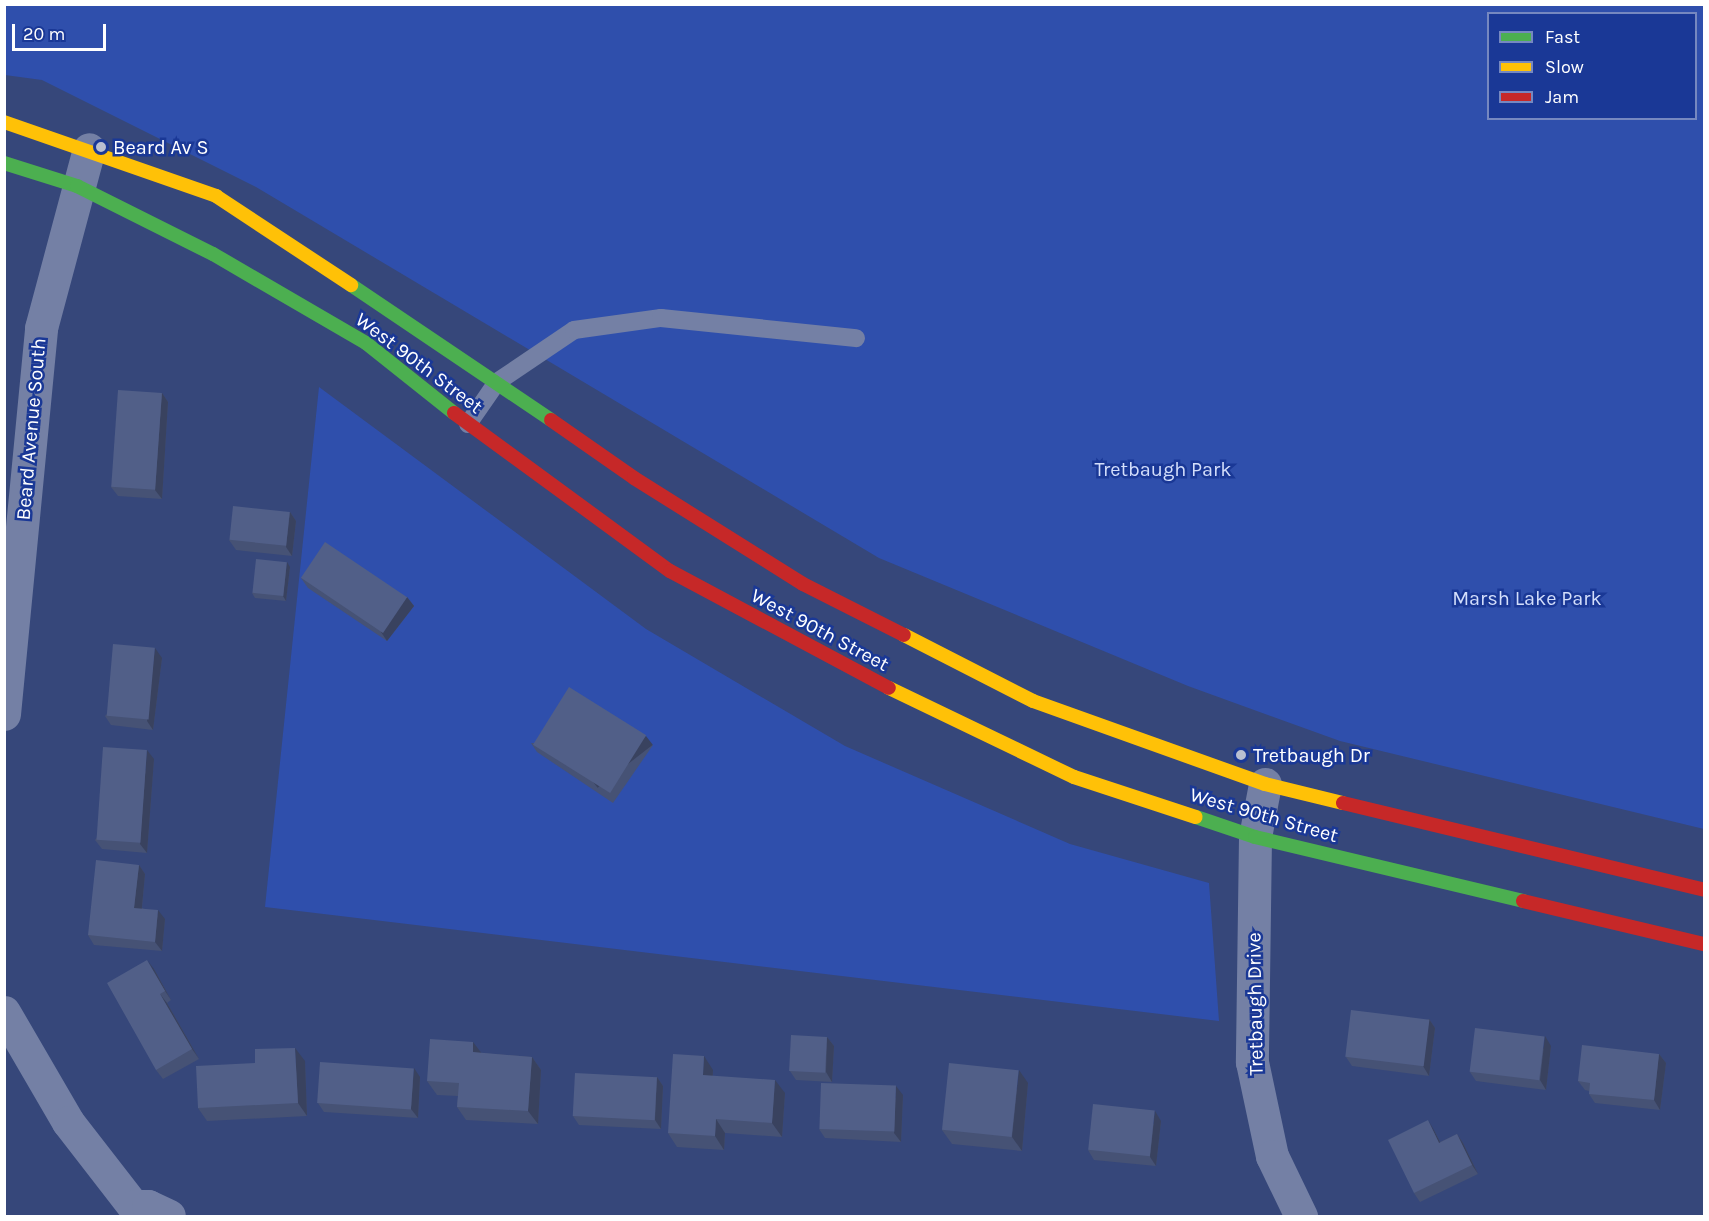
<!DOCTYPE html>
<style>
body{margin:0}
#map{position:relative;width:1709px;height:1221px;overflow:hidden;background:#36477a;font-family:Karla,sans-serif}
div>[style]{position:absolute}
.green>*{inset:0;background:#2f4fac}
.lane>*{height:18px;margin:-9px;padding:0 9px;transform-origin:9px;border-radius:9px;background:#7480a5}
.street>*{height:33px;margin:-16.5px;padding:0 16.5px;transform-origin:16.5px;border-radius:16.5px;background:#7480a5}
.fast>*{height:14px;margin:-7px;padding:0 7px;transform-origin:7px;border-radius:7px;background:#4caf50}
.slow>*{height:14px;margin:-7px;padding:0 7px;transform-origin:7px;border-radius:7px;background:#ffc107}
.jam>*{height:14px;margin:-7px;padding:0 7px;transform-origin:7px;border-radius:7px;background:#c62828}
.wall>*{inset:0;background:#465275}
.shaded-wall>*{inset:0;background:#39425f;transform-origin:0 0}
.building>*{inset:0;background:#515f88;transform-origin:0 0}
.dots>*{width:16px;height:16px;translate:-50% -50%;box-sizing:border-box;border:3px solid #1a3896;border-radius:50%}
span{translate:-50% -50%;white-space:nowrap;text-align:center;line-height:1.15;-webkit-text-stroke:5px #1a3896;paint-order:stroke}
.poi-label{font-size:20px;color:#fff}
.left{translate:0 -50%;text-align:left}
.street-label{font-size:20px;color:#fff}
.park-label{font-size:20px;color:#d3defb}
.frame{position:absolute;inset:0;border:6px solid #fff;pointer-events:none}
.legend{position:absolute;left:1487px;top:12px;width:210px;height:108px;box-sizing:border-box;background:#1a3896;border:2px solid #7688c0;margin:0;padding:8px 10px;list-style:none;font-size:18px;color:#fff}
.legend li{display:flex;align-items:center;gap:12px;height:30px}
.legend b{width:30px;border:2px solid #7688c0}
.scale{position:absolute;left:12px;top:24px;width:94px;height:27px;box-sizing:border-box;border:3px solid #fff;border-top:0;padding-left:8px;font-size:18px;line-height:21px;white-space:nowrap;color:#fff;-webkit-text-stroke:4px #1a3896;paint-order:stroke}
</style>
<div id="map">
<div class="green">
<i style="clip-path:polygon(evenodd,5px 4px,1704px 5px,1704px 829px,1340px 741px,1188px 686px,879px 558px,256px 187px,42px 80px,5px 75px,5px 4px,1488px 14px,1696px 14px,1696px 118px,1488px 118px,1488px 14px)"></i>
<i style="clip-path:polygon(319px 387px,646px 629px,845px 746px,1070px 844px,1209px 883px,1219px 1021px,265px 907px)"></i>
</div>
<div class="lane">
<i style="left:468px;top:424px;width:51px;rotate:-55.4deg"></i>
<i style="left:497px;top:382px;width:93px;rotate:-34deg"></i>
<i style="left:574px;top:330px;width:88px;rotate:-7.9deg"></i>
<i style="left:661px;top:318px;width:196px;rotate:5.9deg"></i>
</div>
<div class="street">
<i style="left:4px;top:714px;width:388px;rotate:-84.5deg"></i>
<i style="left:41px;top:328px;width:185px;rotate:-75deg"></i>
<i style="left:1265px;top:784px;width:54px;rotate:100.7deg"></i>
<i style="left:1255px;top:837px;width:225px;rotate:90.8deg"></i>
<i style="left:1252px;top:1062px;width:96px;rotate:78deg"></i>
<i style="left:1272px;top:1156px;width:67px;rotate:64.2deg"></i>
<i style="left:4px;top:1012px;width:127px;rotate:59.8deg"></i>
<i style="left:68px;top:1122px;width:119px;rotate:52.2deg"></i>
<i style="left:135px;top:1206px;width:13px"></i>
<i style="left:148px;top:1206px;width:23px;rotate:25deg"></i>
</div>
<div class="fast">
<i style="left:4px;top:163px;width:77px;rotate:17.5deg"></i>
<i style="left:77px;top:186px;width:152px;rotate:26.6deg"></i>
<i style="left:213px;top:254px;width:177px;rotate:30.2deg"></i>
<i style="left:366px;top:343px;width:112px;rotate:38.5deg"></i>
<i style="left:351px;top:285px;width:241px;rotate:34deg"></i>
<i style="left:1196px;top:817px;width:62px;rotate:18.7deg"></i>
<i style="left:1255px;top:837px;width:276px;rotate:13.4deg"></i>
</div>
<div class="slow">
<i style="left:4px;top:122px;width:225px;rotate:19.2deg"></i>
<i style="left:216px;top:196px;width:162px;rotate:33.4deg"></i>
<i style="left:904px;top:635px;width:145px;rotate:27.1deg"></i>
<i style="left:1033px;top:701px;width:246px;rotate:19.7deg"></i>
<i style="left:1265px;top:784px;width:80px;rotate:13.7deg"></i>
<i style="left:889px;top:688px;width:205px;rotate:25.7deg"></i>
<i style="left:1074px;top:777px;width:128px;rotate:18.2deg"></i>
</div>
<div class="jam">
<i style="left:454px;top:413px;width:268px;rotate:36.2deg"></i>
<i style="left:670px;top:571px;width:248px;rotate:28.1deg"></i>
<i style="left:551px;top:420px;width:101px;rotate:34.9deg"></i>
<i style="left:634px;top:478px;width:199px;rotate:32.1deg"></i>
<i style="left:803px;top:584px;width:113px;rotate:26.8deg"></i>
<i style="left:1343px;top:803px;width:371px;rotate:13.5deg"></i>
<i style="left:1523px;top:901px;width:186px;rotate:13.4deg"></i>
</div>
<div class="wall">
<i style="clip-path:polygon(162px 393px,168px 402px,162px 499px,118px 496px,111px 487px)"></i>
<i style="clip-path:polygon(290px 512px,296px 521px,292px 556px,236px 550px,229px 540px)"></i>
<i style="clip-path:polygon(290px 567px,286px 601px,255px 598px,252px 593px)"></i>
<i style="clip-path:polygon(301px 578px,407px 597px,414px 606px,387px 641px,308px 588px)"></i>
<i style="clip-path:polygon(162px 658px,153px 730px,111px 725px,105px 716px)"></i>
<i style="clip-path:polygon(531px 743px,653px 745px,613px 803px,537px 752px)"></i>
<i style="clip-path:polygon(154px 759px,147px 853px,102px 849px,95px 840px)"></i>
<i style="clip-path:polygon(139px 865px,145px 874px,142px 908px,165px 919px,162px 951px,94px 945px,88px 935px)"></i>
<i style="clip-path:polygon(154px 969px,171px 1000px,167px 1003px,199px 1059px,163px 1079px,156px 1070px)"></i>
<i style="clip-path:polygon(1429px 1019px,1435px 1028px,1429px 1076px,1352px 1066px,1346px 1057px)"></i>
<i style="clip-path:polygon(827px 1037px,834px 1046px,832px 1082px,796px 1080px,790px 1071px)"></i>
<i style="clip-path:polygon(1551px 1046px,1546px 1090px,1476px 1081px,1470px 1072px)"></i>
<i style="clip-path:polygon(481px 1053px,532px 1057px,541px 1070px,538px 1124px,466px 1120px,457px 1107px,458px 1096px,437px 1095px,427px 1081px)"></i>
<i style="clip-path:polygon(1659px 1054px,1666px 1063px,1660px 1110px,1595px 1103px,1589px 1094px,1589px 1091px,1585px 1090px,1578px 1081px)"></i>
<i style="clip-path:polygon(305px 1061px,307px 1116px,207px 1121px,198px 1108px)"></i>
<i style="clip-path:polygon(713px 1070px,713px 1076px,785px 1093px,782px 1137px,725px 1133px,724px 1150px,677px 1147px,668px 1133px)"></i>
<i style="clip-path:polygon(420px 1077px,418px 1118px,324px 1112px,318px 1103px)"></i>
<i style="clip-path:polygon(657px 1077px,663px 1086px,661px 1129px,579px 1125px,573px 1116px)"></i>
<i style="clip-path:polygon(1028px 1083px,1022px 1151px,952px 1144px,942px 1130px)"></i>
<i style="clip-path:polygon(903px 1095px,901px 1142px,825px 1138px,819px 1129px)"></i>
<i style="clip-path:polygon(1161px 1121px,1156px 1166px,1094px 1160px,1088px 1150px)"></i>
<i style="clip-path:polygon(1434px 1130px,1440px 1142px,1457px 1134px,1463px 1143px,1478px 1174px,1420px 1202px,1414px 1193px)"></i>
</div>
<div class="shaded-wall">
<i style="clip-path:polygon(162px 393px,168px 402px,162px 499px,155px 490px)"></i>
<i style="clip-path:polygon(290px 512px,296px 521px,292px 556px,286px 547px)"></i>
<i style="clip-path:polygon(287px 562px,290px 567px,286px 601px,283px 596px)"></i>
<i style="clip-path:polygon(407px 597px,414px 606px,387px 641px,381px 632px)"></i>
<i style="clip-path:polygon(155px 648px,162px 658px,153px 730px,147px 721px)"></i>
<i style="left:646px;top:736px;width:11px;height:70px;rotate:52deg"></i>
<i style="clip-path:polygon(147px 750px,154px 759px,147px 853px,140px 844px)"></i>
<i style="clip-path:polygon(139px 865px,145px 874px,141px 917px,134px 908px)"></i>
<i style="clip-path:polygon(158px 910px,165px 919px,162px 951px,155px 942px)"></i>
<i style="clip-path:polygon(147px 960px,154px 969px,171px 1000px,165px 991px)"></i>
<i style="clip-path:polygon(160px 994px,167px 1003px,199px 1059px,192px 1049px)"></i>
<i style="clip-path:polygon(1429px 1019px,1435px 1028px,1429px 1076px,1423px 1066px)"></i>
<i style="clip-path:polygon(1545px 1036px,1551px 1046px,1546px 1090px,1540px 1080px)"></i>
<i style="clip-path:polygon(827px 1037px,834px 1046px,832px 1082px,826px 1072px)"></i>
<i style="clip-path:polygon(473px 1042px,483px 1055px,473px 1052px)"></i>
<i style="clip-path:polygon(295px 1048px,305px 1061px,307px 1116px,298px 1103px)"></i>
<i style="clip-path:polygon(1659px 1054px,1666px 1063px,1660px 1110px,1654px 1100px)"></i>
<i style="clip-path:polygon(704px 1056px,713px 1070px,712px 1089px,703px 1075px)"></i>
<i style="clip-path:polygon(532px 1057px,541px 1070px,538px 1124px,528px 1111px)"></i>
<i style="clip-path:polygon(414px 1068px,420px 1077px,418px 1118px,411px 1109px)"></i>
<i style="clip-path:polygon(1019px 1070px,1028px 1083px,1022px 1151px,1012px 1137px)"></i>
<i style="clip-path:polygon(657px 1077px,663px 1086px,661px 1129px,655px 1120px)"></i>
<i style="clip-path:polygon(775px 1080px,785px 1093px,782px 1137px,772px 1123px)"></i>
<i style="clip-path:polygon(896px 1086px,903px 1095px,901px 1142px,894px 1133px)"></i>
<i style="clip-path:polygon(1155px 1111px,1161px 1121px,1156px 1166px,1150px 1157px)"></i>
<i style="clip-path:polygon(716px 1119px,725px 1133px,724px 1150px,715px 1136px)"></i>
<i style="clip-path:polygon(1428px 1120px,1434px 1130px,1445px 1152px,1439px 1143px)"></i>
<i style="clip-path:polygon(1457px 1134px,1463px 1143px,1478px 1174px,1472px 1165px)"></i>
</div>
<div class="building">
<i style="left:118px;top:390px;width:44px;height:97px;rotate:4deg"></i>
<i style="left:233px;top:506px;width:57px;height:34px;rotate:6deg"></i>
<i style="left:325px;top:542px;width:99px;height:43px;rotate:34deg"></i>
<i style="left:256px;top:559px;width:31px;height:34px;rotate:6deg"></i>
<i style="left:113px;top:644px;width:42px;height:72px;rotate:5deg"></i>
<i style="left:569px;top:687px;width:91px;height:68px;rotate:32deg"></i>
<i style="left:103px;top:747px;width:44px;height:93px;rotate:4deg"></i>
<i style="clip-path:polygon(96px 860px,139px 865px,134px 908px,158px 910px,155px 942px,88px 935px)"></i>
<i style="clip-path:polygon(147px 960px,165px 991px,160px 994px,192px 1049px,156px 1070px,107px 983px)"></i>
<i style="left:1351px;top:1010px;width:79px;height:47px;rotate:7deg"></i>
<i style="left:1475px;top:1028px;width:70px;height:44px;rotate:7deg"></i>
<i style="left:791px;top:1035px;width:36px;height:36px;rotate:3deg"></i>
<i style="clip-path:polygon(430px 1039px,473px 1042px,473px 1052px,532px 1057px,528px 1111px,457px 1107px,459px 1083px,427px 1081px)"></i>
<i style="clip-path:polygon(1582px 1045px,1659px 1054px,1654px 1100px,1589px 1094px,1590px 1083px,1578px 1081px)"></i>
<i style="clip-path:polygon(295px 1048px,298px 1103px,198px 1108px,196px 1066px,255px 1063px,255px 1049px)"></i>
<i style="clip-path:polygon(673px 1054px,704px 1056px,703px 1075px,775px 1080px,772px 1123px,716px 1119px,715px 1136px,668px 1133px)"></i>
<i style="left:320px;top:1062px;width:94px;height:41px;rotate:4deg"></i>
<i style="left:949px;top:1063px;width:70px;height:67px;rotate:6deg"></i>
<i style="left:575px;top:1073px;width:82px;height:43px;rotate:3deg"></i>
<i style="left:821px;top:1083px;width:75px;height:46px;rotate:2deg"></i>
<i style="left:1093px;top:1104px;width:62px;height:46px;rotate:6deg"></i>
<i style="clip-path:polygon(1428px 1120px,1439px 1143px,1457px 1134px,1472px 1165px,1414px 1193px,1388px 1140px)"></i>
</div>
<div class="dots">
<i style="left:101px;top:147px;background:#b9bfd0"></i>
<i style="left:1241px;top:755px;background:#b9bfd0"></i>
</div>
<div class="poi-label">
<span class="left" style="left:113px;top:147px">Beard Av S</span>
<span class="left" style="left:1253px;top:755px">Tretbaugh Dr</span>
</div>
<div class="street-label">
<span style="left:419px;top:363px;rotate:37deg">West 90th Street</span>
<span style="left:31px;top:429px;rotate:-85deg">Beard Avenue South</span>
<span style="left:820px;top:630px;rotate:28deg">West 90th Street</span>
<span style="left:1264px;top:815px;rotate:16deg">West 90th Street</span>
<span style="left:1255px;top:1004px;rotate:-91deg">Tretbaugh Drive</span>
</div>
<div class="park-label">
<span style="left:1163px;top:469px">Tretbaugh Park</span>
<span style="left:1527px;top:598px">Marsh Lake Park</span>
</div>
<div class="frame"></div>
<ul class="legend">
<li><b style="height:8px;background:#4caf50"></b>Fast</li>
<li><b style="height:8px;background:#ffc107"></b>Slow</li>
<li><b style="height:8px;background:#c62828"></b>Jam</li>
</ul>
<div class="scale">20 m</div>
</div>
